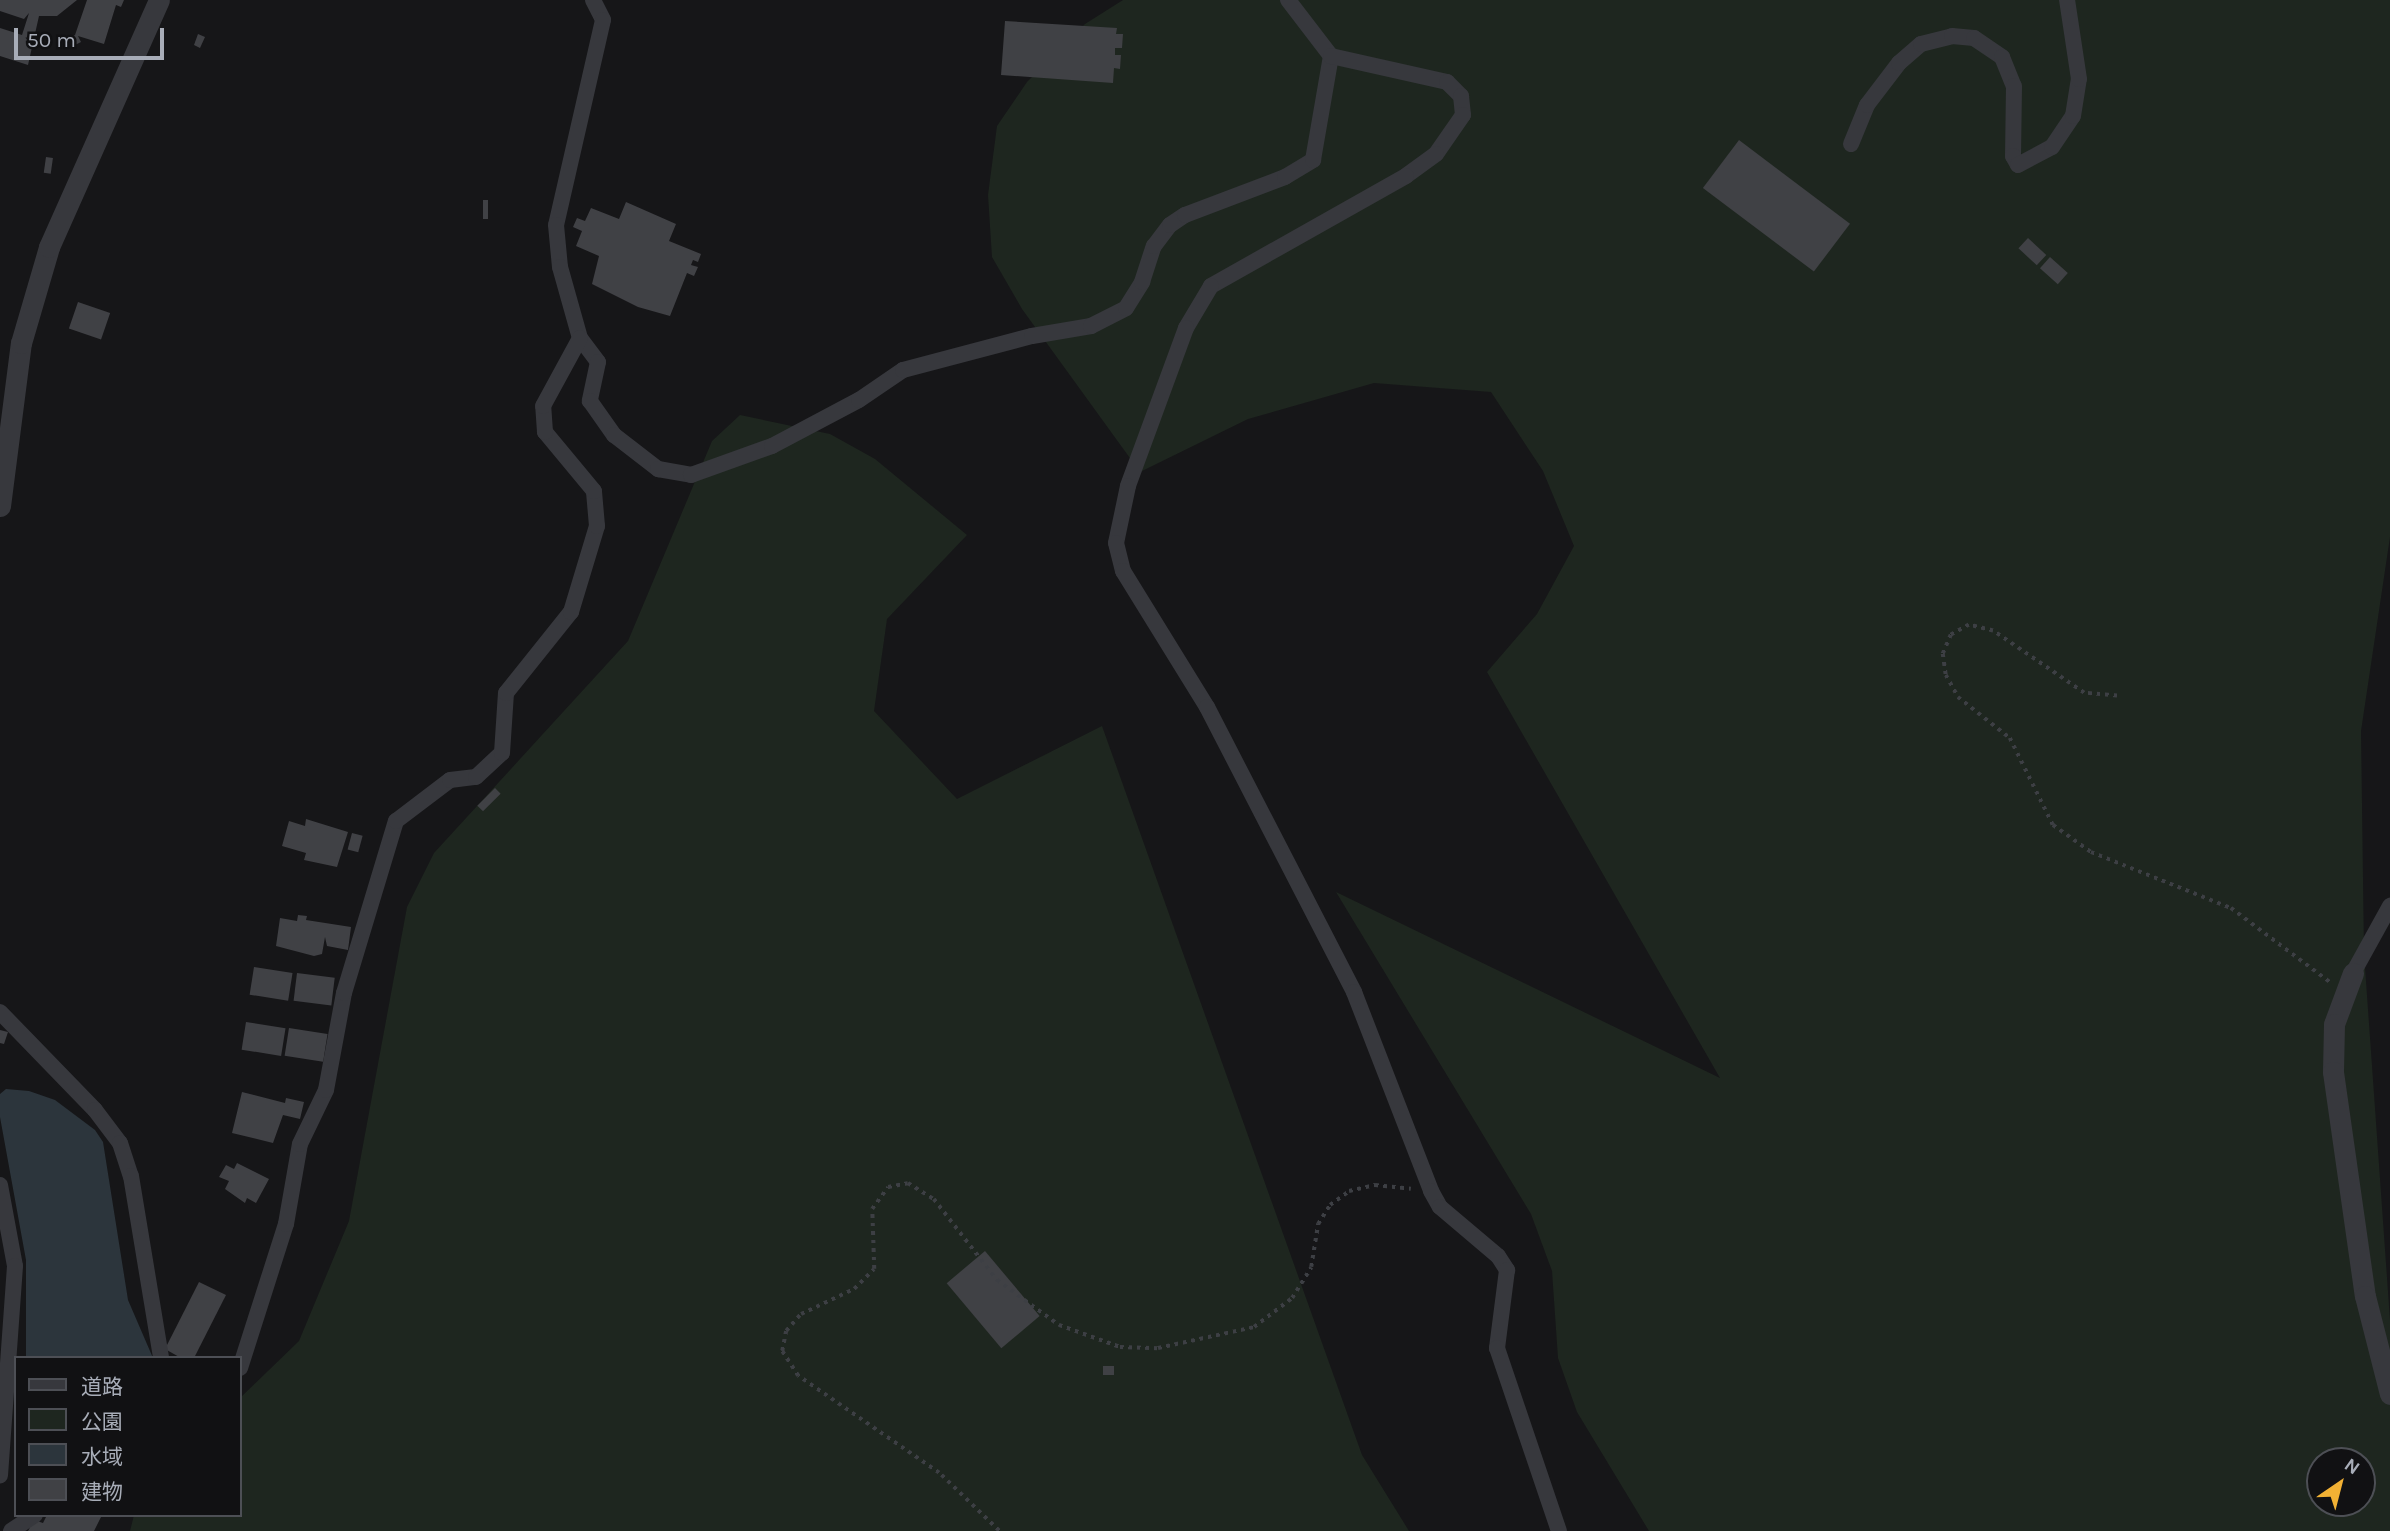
<!DOCTYPE html>
<meta charset="utf-8">
<style>
body{margin:0}
#map{position:relative;width:2390px;height:1531px;overflow:hidden;background:#161618;font-family:Karla,"Noto Sans JP",sans-serif}
div>[style]{position:absolute}
.green>*{inset:0;background:#1e261f}
.water>*{inset:0;background:#2c353c}
.building>*{inset:0;background:#404145;transform-origin:0 0}
.path>*{height:3.5px;margin-top:-1.75px;transform-origin:0;background:repeating-linear-gradient(90deg,#3d3f44 0 3.5px,transparent 0 8.5px)}
.minor>*{height:16px;margin:-8px;padding:0 8px;transform-origin:8px;border-radius:8px;background:#37383d}
.tertiary>*{height:21px;margin:-10.5px;padding:0 10.5px;transform-origin:10.5px;border-radius:10.5px;background:#37383d}
span{translate:-50% -50%;white-space:nowrap;text-align:center;line-height:1.15;-webkit-text-stroke:5px #111113;paint-order:stroke}
.legend{position:absolute;left:14px;top:1356px;width:228px;height:161px;box-sizing:border-box;background:#111113;border:2px solid #4d4f55;margin:0;padding:9px 12px;list-style:none;font-size:21px;color:#a8adb8}
.legend li{display:flex;align-items:center;gap:14px;height:35px}
.legend b{width:35px;border:2px solid #4d4f55}
.north{position:absolute;left:2306px;top:1447px;width:70px;height:70px;box-sizing:border-box;background:#111113;border:2px solid #4d4f55;border-radius:50%;rotate:35deg;font-size:19px;font-weight:700;line-height:28px;text-align:center;color:#a8adb8}
.north::after{content:'';display:block;margin:auto;width:24px;height:32px;background:#f2b134;clip-path:polygon(50% 0,100% 100%,50% 72%,0 100%)}
.scale{position:absolute;left:14px;top:28px;width:150px;height:32px;box-sizing:border-box;border:4px solid #a8adb8;border-top:0;padding-left:9px;font-size:21px;line-height:24px;white-space:nowrap;color:#a8adb8;-webkit-text-stroke:5px #111113;paint-order:stroke}
</style>
<div id="map">
<div class="green">
<i style="clip-path:polygon(evenodd,1123px 0,2390px 0,2390px 537px,2361px 731px,2364px 953px,2390px 1320px,2390px 1531px,1649px 1531px,1577px 1412px,1558px 1358px,1552px 1271px,1531px 1214px,1336px 892px,1720px 1078px,1487px 672px,1537px 614px,1574px 546px,1543px 471px,1491px 392px,1374px 383px,1248px 419px,1140px 472px,1022px 309px,992px 257px,988px 195px,997px 126px,1027px 82px,1085px 24px,1123px 0,2320px 1461px,2362px 1461px,2362px 1503px,2320px 1503px,2320px 1461px)"></i>
<i style="clip-path:polygon(740px 415px,830px 434px,875px 459px,967px 535px,887px 619px,874px 711px,957px 799px,1102px 726px,1362px 1455px,1409px 1531px,130px 1531px,134px 1515px,240px 1515px,240px 1398px,299px 1341px,349px 1221px,407px 907px,434px 853px,628px 641px,712px 441px)"></i>
</div>
<div class="water">
<i style="clip-path:polygon(6px 1089px,29px 1091px,55px 1100px,95px 1130px,103px 1142px,128px 1300px,153px 1358px,26px 1358px,26px 1260px,0 1117px,0 1094px)"></i>
</div>
<div class="building">
<i style="clip-path:polygon(0 0,77px 0,57px 16px,39px 16px,28px 65px,0 56px,0 28px,22px 35px,29px 13px,24px 19px,0 11px)"></i>
<i style="clip-path:polygon(87px 0,124px 0,121px 7px,116px 5px,104px 44px,78px 36px,81px 42px,73px 46px,70px 38px,75px 35px)"></i>
<i style="clip-path:polygon(1005px 21px,1117px 28px,1116px 34px,1123px 34px,1122px 48px,1115px 48px,1115px 55px,1121px 55px,1120px 69px,1114px 68px,1113px 83px,1001px 75px)"></i>
<i style="clip-path:polygon(198px 34px,205px 37px,200px 48px,194px 45px)"></i>
<i style="left:1739px;top:140px;width:139px;height:60px;rotate:37deg"></i>
<i style="left:46px;top:157px;width:7px;height:16px;rotate:8deg"></i>
<i style="left:483px;top:200px;width:5px;height:19px"></i>
<i style="clip-path:polygon(626px 202px,676px 224px,669px 241px,701px 254px,698px 262px,693px 260px,691px 265px,698px 267px,694px 276px,687px 273px,670px 316px,638px 307px,592px 284px,599px 256px,576px 246px,582px 231px,573px 227px,577px 218px,585px 221px,591px 208px,619px 219px)"></i>
<i style="left:2028px;top:238px;width:25px;height:14px;rotate:43deg"></i>
<i style="left:2050px;top:257px;width:24px;height:15px;rotate:42deg"></i>
<i style="left:78px;top:302px;width:34px;height:28px;rotate:19deg"></i>
<i style="left:495px;top:788px;width:8px;height:25px;rotate:45deg"></i>
<i style="clip-path:polygon(306px 819px,348px 832px,337px 867px,304px 860px,306px 853px,282px 846px,289px 821px,305px 826px)"></i>
<i style="left:352px;top:833px;width:11px;height:17px;rotate:15deg"></i>
<i style="clip-path:polygon(298px 915px,307px 916px,306px 920px,351px 927px,348px 950px,327px 946px,325px 937px,322px 954px,314px 956px,276px 946px,280px 918px,297px 921px)"></i>
<i style="left:254px;top:967px;width:39px;height:28px;rotate:9deg"></i>
<i style="left:297px;top:973px;width:38px;height:28px;rotate:7deg"></i>
<i style="left:246px;top:1022px;width:40px;height:28px;rotate:9deg"></i>
<i style="left:289px;top:1028px;width:39px;height:28px;rotate:9deg"></i>
<i style="clip-path:polygon(0 1030px,8px 1032px,4px 1044px,0 1043px)"></i>
<i style="clip-path:polygon(242px 1092px,285px 1103px,286px 1098px,304px 1102px,300px 1119px,283px 1115px,273px 1143px,232px 1133px)"></i>
<i style="clip-path:polygon(237px 1163px,269px 1179px,256px 1203px,247px 1198px,245px 1203px,225px 1189px,229px 1181px,219px 1177px,226px 1165px,234px 1169px)"></i>
<i style="left:985px;top:1251px;width:85px;height:50px;rotate:50deg"></i>
<i style="clip-path:polygon(199px 1282px,226px 1295px,194px 1358px,181px 1358px,165px 1349px)"></i>
<i style="left:1103px;top:1366px;width:11px;height:9px"></i>
<i style="clip-path:polygon(47px 1515px,102px 1515px,94px 1531px,28px 1531px,34px 1520px,43px 1523px)"></i>
</div>
<div class="path">
<i style="left:2117px;top:696px;width:33px;rotate:-175deg"></i>
<i style="left:2084px;top:693px;width:110px;rotate:-145.7deg"></i>
<i style="left:1993px;top:631px;width:25px;rotate:-166deg"></i>
<i style="left:1969px;top:625px;width:21px;rotate:151deg"></i>
<i style="left:1951px;top:635px;width:21px;rotate:113deg"></i>
<i style="left:1943px;top:654px;width:21px;rotate:82deg"></i>
<i style="left:1946px;top:675px;width:25px;rotate:61deg"></i>
<i style="left:1958px;top:697px;width:66px;rotate:38.3deg"></i>
<i style="left:2010px;top:738px;width:97px;rotate:63.7deg"></i>
<i style="left:2053px;top:825px;width:47px;rotate:35.4deg"></i>
<i style="left:2091px;top:852px;width:151px;rotate:21.8deg"></i>
<i style="left:2231px;top:908px;width:124px;rotate:36.8deg"></i>
<i style="left:999px;top:1531px;width:83px;rotate:-136deg"></i>
<i style="left:939px;top:1473px;width:171px;rotate:-145.5deg"></i>
<i style="left:798px;top:1376px;width:30px;rotate:-123deg"></i>
<i style="left:782px;top:1351px;width:20px;rotate:-79deg"></i>
<i style="left:786px;top:1331px;width:23px;rotate:-49deg"></i>
<i style="left:801px;top:1314px;width:59px;rotate:-25.3deg"></i>
<i style="left:854px;top:1289px;width:28px;rotate:-45deg"></i>
<i style="left:874px;top:1269px;width:60px;rotate:-91.9deg"></i>
<i style="left:872px;top:1209px;width:27px;rotate:-54deg"></i>
<i style="left:888px;top:1187px;width:20px;rotate:-11deg"></i>
<i style="left:908px;top:1183px;width:31px;rotate:32deg"></i>
<i style="left:934px;top:1199px;width:103px;rotate:52.1deg"></i>
<i style="left:997px;top:1280px;width:77px;rotate:36deg"></i>
<i style="left:1059px;top:1325px;width:65px;rotate:19.8deg"></i>
<i style="left:1120px;top:1347px;width:38px;rotate:2deg"></i>
<i style="left:1158px;top:1348px;width:98px;rotate:-12.3deg"></i>
<i style="left:1254px;top:1327px;width:48px;rotate:-37.3deg"></i>
<i style="left:1292px;top:1298px;width:36px;rotate:-58deg"></i>
<i style="left:1311px;top:1267px;width:44px;rotate:-80.8deg"></i>
<i style="left:1318px;top:1224px;width:22px;rotate:-58deg"></i>
<i style="left:1330px;top:1205px;width:24px;rotate:-36deg"></i>
<i style="left:1349px;top:1191px;width:27px;rotate:-13deg"></i>
<i style="left:1375px;top:1185px;width:36px;rotate:6deg"></i>
</div>
<div class="minor">
<i style="left:593px;top:0;width:22px;rotate:63deg"></i>
<i style="left:603px;top:20px;width:210px;rotate:102.9deg"></i>
<i style="left:556px;top:225px;width:42px;rotate:84.6deg"></i>
<i style="left:560px;top:267px;width:74px;rotate:74.3deg"></i>
<i style="left:580px;top:338px;width:30px;rotate:53deg"></i>
<i style="left:598px;top:362px;width:40px;rotate:102deg"></i>
<i style="left:590px;top:401px;width:42px;rotate:54.8deg"></i>
<i style="left:614px;top:435px;width:56px;rotate:37.7deg"></i>
<i style="left:658px;top:469px;width:34px;rotate:10deg"></i>
<i style="left:691px;top:475px;width:86px;rotate:-19.7deg"></i>
<i style="left:772px;top:446px;width:98px;rotate:-27.9deg"></i>
<i style="left:859px;top:400px;width:53px;rotate:-34.3deg"></i>
<i style="left:903px;top:370px;width:133px;rotate:-14.8deg"></i>
<i style="left:1032px;top:336px;width:60px;rotate:-9.6deg"></i>
<i style="left:1091px;top:326px;width:39px;rotate:-27deg"></i>
<i style="left:1126px;top:308px;width:31px;rotate:-58deg"></i>
<i style="left:1142px;top:282px;width:38px;rotate:-72deg"></i>
<i style="left:1154px;top:246px;width:26px;rotate:-53deg"></i>
<i style="left:1170px;top:225px;width:18px;rotate:-34deg"></i>
<i style="left:1185px;top:215px;width:107px;rotate:-20.8deg"></i>
<i style="left:1285px;top:177px;width:33px;rotate:-31deg"></i>
<i style="left:1313px;top:160px;width:106px;rotate:-80.2deg"></i>
<i style="left:1288px;top:0;width:71px;rotate:52.5deg"></i>
<i style="left:1331px;top:56px;width:119px;rotate:12.6deg"></i>
<i style="left:1447px;top:82px;width:20px;rotate:45deg"></i>
<i style="left:1461px;top:96px;width:19px;rotate:84deg"></i>
<i style="left:1463px;top:115px;width:47px;rotate:124.7deg"></i>
<i style="left:1436px;top:154px;width:37px;rotate:144deg"></i>
<i style="left:1406px;top:176px;width:224px;rotate:150.6deg"></i>
<i style="left:1211px;top:286px;width:49px;rotate:120.8deg"></i>
<i style="left:1186px;top:328px;width:168px;rotate:110.2deg"></i>
<i style="left:1128px;top:486px;width:58px;rotate:101.9deg"></i>
<i style="left:1116px;top:543px;width:29px;rotate:76deg"></i>
<i style="left:1123px;top:571px;width:160px;rotate:58.3deg"></i>
<i style="left:1207px;top:707px;width:321px;rotate:62.7deg"></i>
<i style="left:1354px;top:992px;width:213px;rotate:68.8deg"></i>
<i style="left:1431px;top:1191px;width:18px;rotate:61deg"></i>
<i style="left:1440px;top:1207px;width:76px;rotate:40.2deg"></i>
<i style="left:1498px;top:1256px;width:17px;rotate:57deg"></i>
<i style="left:1507px;top:1270px;width:79px;rotate:97.3deg"></i>
<i style="left:1497px;top:1348px;width:193px;rotate:71.3deg"></i>
<i style="left:1851px;top:144px;width:42px;rotate:-67.7deg"></i>
<i style="left:1867px;top:105px;width:53px;rotate:-52.7deg"></i>
<i style="left:1899px;top:63px;width:29px;rotate:-41deg"></i>
<i style="left:1921px;top:44px;width:32px;rotate:-14deg"></i>
<i style="left:1952px;top:36px;width:22px;rotate:5deg"></i>
<i style="left:1974px;top:38px;width:34px;rotate:34deg"></i>
<i style="left:2002px;top:57px;width:31px;rotate:68deg"></i>
<i style="left:2014px;top:86px;width:70px;rotate:90.8deg"></i>
<i style="left:2013px;top:156px;width:10px;rotate:61deg"></i>
<i style="left:2018px;top:165px;width:38px;rotate:-28deg"></i>
<i style="left:2052px;top:147px;width:37px;rotate:-56deg"></i>
<i style="left:2073px;top:116px;width:37px;rotate:-81deg"></i>
<i style="left:2079px;top:79px;width:80px;rotate:-98.6deg"></i>
<i style="left:2353px;top:973px;width:77px;rotate:-61.1deg"></i>
<i style="left:0;top:1012px;width:136px;rotate:45.9deg"></i>
<i style="left:95px;top:1110px;width:41px;rotate:52.9deg"></i>
<i style="left:120px;top:1143px;width:35px;rotate:72deg"></i>
<i style="left:131px;top:1176px;width:184px;rotate:80.6deg"></i>
<i style="left:0;top:1185px;width:82px;rotate:79.5deg"></i>
<i style="left:15px;top:1266px;width:210px;rotate:94.1deg"></i>
<i style="left:240px;top:1368px;width:151px;rotate:-72.3deg"></i>
<i style="left:286px;top:1224px;width:81px;rotate:-80.1deg"></i>
<i style="left:300px;top:1144px;width:60px;rotate:-64.3deg"></i>
<i style="left:326px;top:1090px;width:99px;rotate:-79.5deg"></i>
<i style="left:344px;top:993px;width:180px;rotate:-73.2deg"></i>
<i style="left:396px;top:821px;width:68px;rotate:-37.2deg"></i>
<i style="left:450px;top:780px;width:26px;rotate:-7deg"></i>
<i style="left:476px;top:777px;width:35px;rotate:-43deg"></i>
<i style="left:502px;top:753px;width:60px;rotate:-86.2deg"></i>
<i style="left:506px;top:693px;width:104px;rotate:-51.3deg"></i>
<i style="left:571px;top:612px;width:90px;rotate:-73.2deg"></i>
<i style="left:597px;top:526px;width:35px;rotate:-95deg"></i>
<i style="left:594px;top:491px;width:77px;rotate:-129.7deg"></i>
<i style="left:545px;top:432px;width:26px;rotate:-94deg"></i>
<i style="left:543px;top:406px;width:77px;rotate:-61.4deg"></i>
<i style="left:11px;top:1531px;width:29px;rotate:-34deg"></i>
</div>
<div class="tertiary">
<i style="left:0;top:506px;width:164px;rotate:-82.7deg"></i>
<i style="left:21px;top:343px;width:100px;rotate:-73.7deg"></i>
<i style="left:49px;top:247px;width:270px;rotate:-66deg"></i>
<i style="left:2353px;top:973px;width:54px;rotate:110.4deg"></i>
<i style="left:2334px;top:1024px;width:48px;rotate:91.2deg"></i>
<i style="left:2333px;top:1072px;width:226px;rotate:81.9deg"></i>
<i style="left:2365px;top:1296px;width:101px;rotate:75.7deg"></i>
</div>
<ul class="legend">
<li><b style="height:9px;background:#37383d"></b>道路</li>
<li><b style="height:19px;background:#1e261f"></b>公園</li>
<li><b style="height:19px;background:#2c353c"></b>水域</li>
<li><b style="height:19px;background:#404145"></b>建物</li>
</ul>
<div class="north">N</div>
<div class="scale">50 m</div>
</div>
